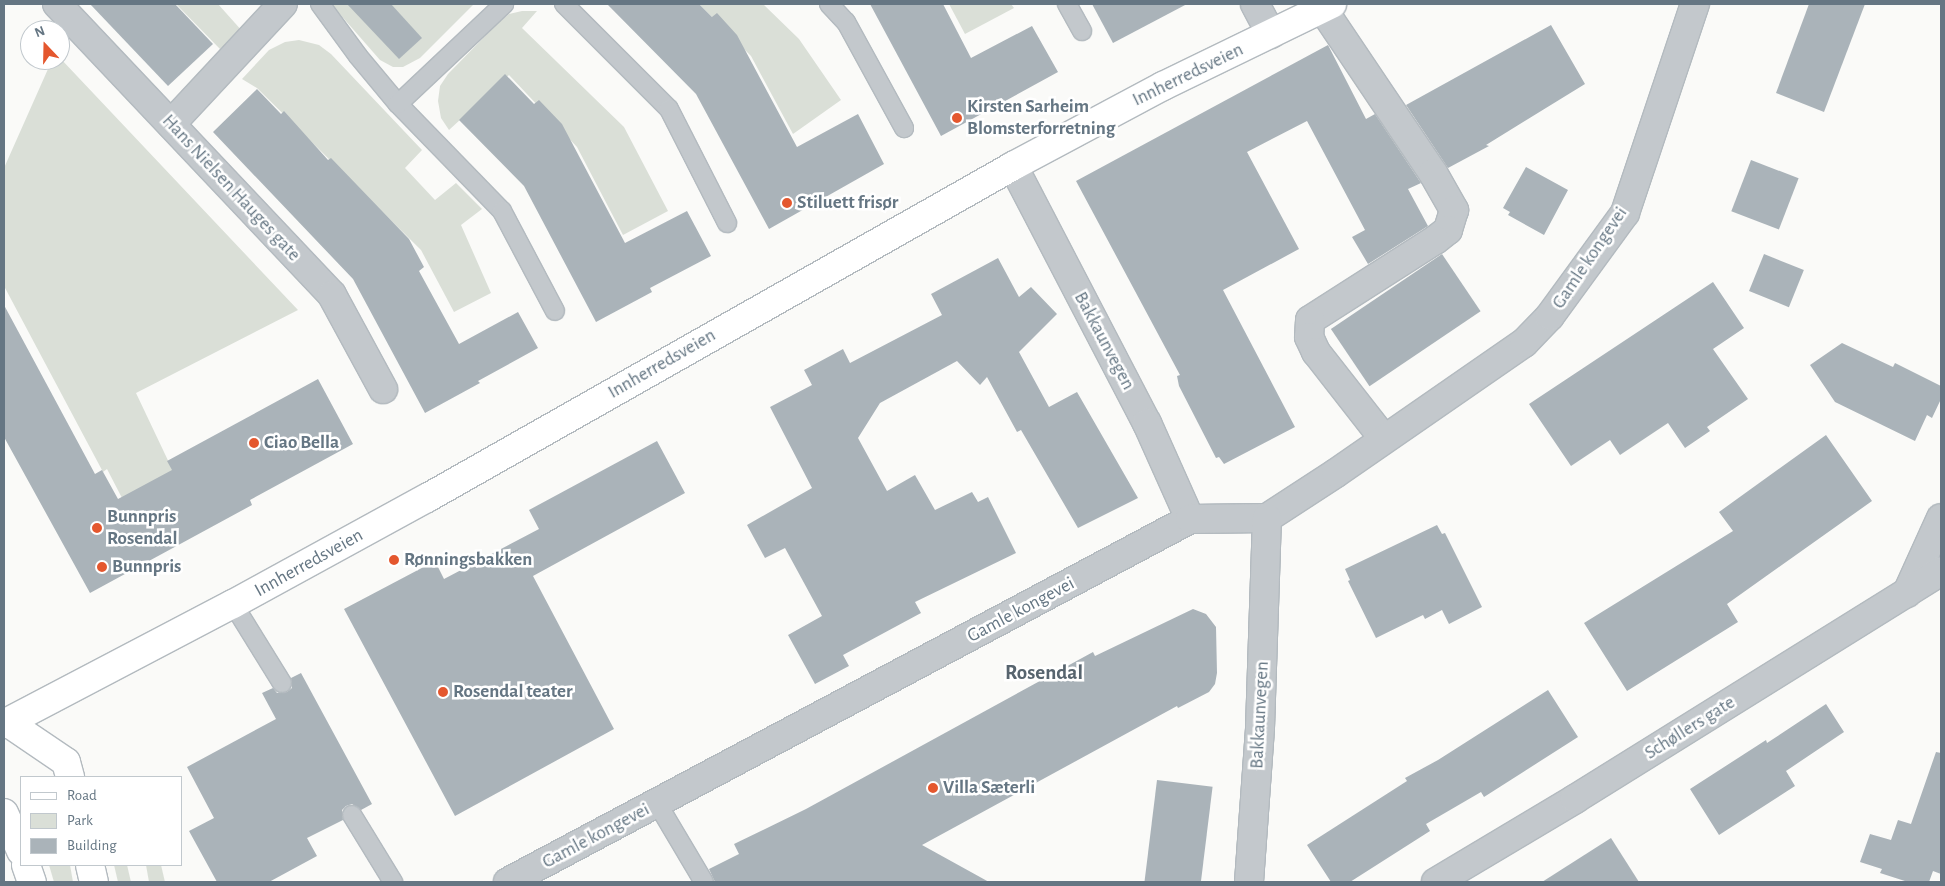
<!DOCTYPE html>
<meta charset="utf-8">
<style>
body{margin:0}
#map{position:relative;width:1945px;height:886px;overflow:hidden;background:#fafaf8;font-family:"Alegreya Sans",sans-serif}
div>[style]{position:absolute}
.green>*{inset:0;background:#dadfd7}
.building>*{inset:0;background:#aab3b9;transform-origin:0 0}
.roads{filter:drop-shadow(1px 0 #b3babf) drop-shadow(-1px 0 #b3babf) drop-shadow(0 1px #b3babf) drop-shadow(0 -1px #b3babf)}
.service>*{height:18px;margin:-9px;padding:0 9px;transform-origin:9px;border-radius:9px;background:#c3c8cc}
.minor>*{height:28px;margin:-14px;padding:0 14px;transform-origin:14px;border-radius:14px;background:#c3c8cc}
.tertiary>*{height:28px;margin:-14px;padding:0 14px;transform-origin:14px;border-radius:14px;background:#c3c8cc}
.secondary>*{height:28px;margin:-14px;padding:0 14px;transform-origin:14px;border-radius:14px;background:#fff}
.dots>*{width:14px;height:14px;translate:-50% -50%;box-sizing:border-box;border:2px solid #fff;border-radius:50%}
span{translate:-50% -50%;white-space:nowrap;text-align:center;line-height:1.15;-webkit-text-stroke:5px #fff;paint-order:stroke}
.street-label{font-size:19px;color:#657683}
.poi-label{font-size:19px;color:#657683;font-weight:700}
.left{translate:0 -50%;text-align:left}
.quarter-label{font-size:21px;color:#57646e;font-weight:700}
.frame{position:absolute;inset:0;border:5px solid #657683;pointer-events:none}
.legend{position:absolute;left:20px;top:776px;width:162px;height:90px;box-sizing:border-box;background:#fff;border:1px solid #c1c8cd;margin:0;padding:6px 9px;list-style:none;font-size:15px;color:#657683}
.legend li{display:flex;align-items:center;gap:10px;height:25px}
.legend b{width:25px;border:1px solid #c1c8cd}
.north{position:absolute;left:20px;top:20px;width:50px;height:50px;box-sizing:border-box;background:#fff;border:1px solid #c1c8cd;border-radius:50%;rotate:339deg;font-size:14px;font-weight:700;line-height:20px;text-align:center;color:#657683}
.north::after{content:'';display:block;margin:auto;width:18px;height:22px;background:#e4572e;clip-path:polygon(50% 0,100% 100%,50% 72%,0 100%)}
</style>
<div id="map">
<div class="green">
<i style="clip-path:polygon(176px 4px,218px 4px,243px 32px,220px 49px)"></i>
<i style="clip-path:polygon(331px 4px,474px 4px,420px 58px,403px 67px,393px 67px,380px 60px)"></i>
<i style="clip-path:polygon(699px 4px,763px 4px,799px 39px,841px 100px,793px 134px,751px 56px)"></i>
<i style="clip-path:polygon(949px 4px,1011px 4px,1014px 8px,965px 34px)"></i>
<i style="clip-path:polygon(522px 11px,537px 11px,522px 28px,624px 127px,668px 211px,623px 235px,577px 147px,509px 75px,449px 130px,441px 118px,438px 101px,440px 86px,448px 74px,497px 24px,509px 14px)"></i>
<i style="clip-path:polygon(299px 40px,319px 45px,331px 54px,422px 150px,405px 168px,435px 200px,456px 183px,482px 209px,461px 225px,491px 293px,454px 312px,421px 250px,257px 88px,242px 79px,269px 50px,285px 42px)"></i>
<i style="clip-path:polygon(60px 58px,298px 310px,136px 393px,173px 471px,122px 498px,107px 469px,103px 472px,4px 286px,4px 168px,52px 60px,60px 60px)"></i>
<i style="clip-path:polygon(49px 865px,70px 865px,73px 882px,54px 882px)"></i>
<i style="clip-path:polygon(114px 865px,127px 865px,131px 882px,118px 882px)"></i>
<i style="clip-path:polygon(146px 865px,161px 865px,165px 882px,149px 882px)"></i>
</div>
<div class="building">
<i style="clip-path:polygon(90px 4px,175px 4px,213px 44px,168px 86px)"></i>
<i style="clip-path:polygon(347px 4px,391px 4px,422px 38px,399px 59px)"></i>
<i style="clip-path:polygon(607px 4px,699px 4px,712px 17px,717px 13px,737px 35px,797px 147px,858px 114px,884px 164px,769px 229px,696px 94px)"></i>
<i style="clip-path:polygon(870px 4px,943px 4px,971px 58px,1032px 26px,1058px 72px,941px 136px)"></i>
<i style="clip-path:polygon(1092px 4px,1187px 4px,1113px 43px)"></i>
<i style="clip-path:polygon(1809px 4px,1865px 4px,1824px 112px,1776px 93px)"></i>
<i style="clip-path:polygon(1551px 25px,1585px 84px,1486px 145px,1489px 146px,1448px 168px,1406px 105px)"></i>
<i style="clip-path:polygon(1328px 45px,1366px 119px,1375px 114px,1421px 183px,1408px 189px,1428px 226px,1368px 264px,1352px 237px,1365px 230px,1307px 121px,1247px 152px,1299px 249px,1223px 290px,1295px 427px,1224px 464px,1219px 457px,1216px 458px,1179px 386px,1177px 376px,1180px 375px,1076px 181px)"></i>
<i style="clip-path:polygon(505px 74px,534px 104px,539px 100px,562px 124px,625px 243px,687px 211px,711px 256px,650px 288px,652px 292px,596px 322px,524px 186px,459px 120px)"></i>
<i style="clip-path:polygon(257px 89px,281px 114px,284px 111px,328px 160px,331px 158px,409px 239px,424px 267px,419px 271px,459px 344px,518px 312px,538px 348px,478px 381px,480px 383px,425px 413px,353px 279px,213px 132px)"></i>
<i style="left:1751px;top:160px;width:51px;height:55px;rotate:21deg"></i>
<i style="clip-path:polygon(1526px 167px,1568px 190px,1544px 235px,1508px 215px,1510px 212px,1503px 208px)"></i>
<i style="left:1442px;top:254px;width:69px;height:134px;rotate:56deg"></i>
<i style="left:1764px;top:254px;width:43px;height:40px;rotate:22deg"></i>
<i style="clip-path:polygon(998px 258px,1019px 297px,1031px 287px,1057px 314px,1019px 352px,1049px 407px,1077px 392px,1138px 498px,1078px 528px,1021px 430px,1017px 432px,987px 377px,980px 385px,957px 361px,880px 403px,858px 438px,887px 491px,915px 475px,935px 510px,972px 492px,978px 502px,988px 497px,1016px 553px,915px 602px,921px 613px,843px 655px,849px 666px,815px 684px,788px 635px,822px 616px,785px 548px,765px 558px,747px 525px,812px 488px,770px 407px,812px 385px,804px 370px,843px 349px,850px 363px,942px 315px,931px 294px)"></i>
<i style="clip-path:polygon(1713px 282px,1744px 328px,1713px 349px,1748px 399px,1707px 427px,1710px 431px,1685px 448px,1668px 423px,1620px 455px,1610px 440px,1571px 466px,1529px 404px)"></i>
<i style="clip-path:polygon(4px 305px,95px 474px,102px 470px,118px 499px,172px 470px,167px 461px,318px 379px,353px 444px,250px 500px,252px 505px,90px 593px,4px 437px)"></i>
<i style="clip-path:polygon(1842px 343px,1893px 367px,1895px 363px,1941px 386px,1941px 399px,1932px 418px,1927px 415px,1915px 441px,1835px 402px,1810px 365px)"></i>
<i style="clip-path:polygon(1826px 435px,1872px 501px,1727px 604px,1738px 622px,1627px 691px,1584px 623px,1733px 531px,1719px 512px)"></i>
<i style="clip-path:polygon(657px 441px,685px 493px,533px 576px,614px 729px,455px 816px,344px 609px,435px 561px,444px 579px,539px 529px,529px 510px)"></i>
<i style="clip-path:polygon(1437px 525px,1442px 534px,1445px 533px,1482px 607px,1449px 624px,1442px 610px,1425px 619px,1423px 615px,1376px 638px,1348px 581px,1350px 580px,1345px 569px)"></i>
<i style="clip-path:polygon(1193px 609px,1206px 614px,1216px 627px,1217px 673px,1215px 684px,1209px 692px,1178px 708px,1177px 706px,922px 845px,989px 882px,715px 882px,709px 869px,739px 854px,734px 844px,806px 809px,1093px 652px,1095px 656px)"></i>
<i style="clip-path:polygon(301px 673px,372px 804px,361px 810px,352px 804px,346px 806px,342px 810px,343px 820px,307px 838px,317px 856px,269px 882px,217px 882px,189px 831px,214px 818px,187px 767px,276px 719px,262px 693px,273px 688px,277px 693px,287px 692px,292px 688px,291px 678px)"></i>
<i style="clip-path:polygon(1548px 690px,1578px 737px,1484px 797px,1481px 792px,1426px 824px,1430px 831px,1350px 882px,1331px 882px,1307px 845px,1407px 781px,1405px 778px,1438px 760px)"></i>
<i style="clip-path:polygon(1826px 704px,1844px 732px,1786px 771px,1795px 786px,1719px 835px,1690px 789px,1766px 740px,1767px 743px)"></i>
<i style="clip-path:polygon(1936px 752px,1941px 753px,1941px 874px,1933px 871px,1929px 882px,1908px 882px,1880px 873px,1882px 869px,1860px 862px,1870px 834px,1891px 840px,1898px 820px,1911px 824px)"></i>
<i style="left:1157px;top:780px;width:56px;height:103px;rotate:7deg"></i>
<i style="clip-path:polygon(1611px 838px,1639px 882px,1542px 882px)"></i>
</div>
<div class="roads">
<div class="service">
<i style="left:320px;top:4px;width:64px;rotate:53.8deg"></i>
<i style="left:358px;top:56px;width:62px;rotate:50.2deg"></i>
<i style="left:398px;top:104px;width:149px;rotate:45.8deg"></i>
<i style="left:502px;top:211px;width:113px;rotate:62.1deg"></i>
<i style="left:564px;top:4px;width:148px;rotate:45deg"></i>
<i style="left:669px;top:109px;width:128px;rotate:63deg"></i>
<i style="left:829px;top:4px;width:25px;rotate:47deg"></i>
<i style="left:846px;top:22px;width:121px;rotate:61.3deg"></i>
<i style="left:1067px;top:4px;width:31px;rotate:61deg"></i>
<i style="left:398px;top:104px;width:146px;rotate:-43.3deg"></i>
<i style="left:233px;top:604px;width:93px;rotate:58.2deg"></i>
<i style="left:657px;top:803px;width:92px;rotate:59.3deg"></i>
<i style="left:352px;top:815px;width:79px;rotate:58.5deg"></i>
</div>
<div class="minor">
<i style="left:57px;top:4px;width:400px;rotate:46.6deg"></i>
<i style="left:332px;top:295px;width:107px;rotate:61.5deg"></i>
<i style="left:1322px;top:8px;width:199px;rotate:56.1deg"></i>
<i style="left:1433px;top:173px;width:43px;rotate:60.4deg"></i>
<i style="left:1454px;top:210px;width:21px;rotate:107deg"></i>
<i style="left:1448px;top:230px;width:16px;rotate:142deg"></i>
<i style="left:1435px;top:240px;width:148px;rotate:147.4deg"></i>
<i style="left:1310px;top:320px;width:17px;rotate:93deg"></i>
<i style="left:1309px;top:337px;width:17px;rotate:65deg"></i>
<i style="left:1316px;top:352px;width:110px;rotate:52deg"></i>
<i style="left:171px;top:124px;width:164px;rotate:-47deg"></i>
<i style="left:1013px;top:166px;width:290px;rotate:62.5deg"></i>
<i style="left:1147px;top:423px;width:105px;rotate:65.9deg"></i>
<i style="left:1907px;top:593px;width:82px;rotate:-65.6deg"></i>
<i style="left:508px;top:882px;width:773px;rotate:-28.02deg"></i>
<i style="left:1190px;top:519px;width:77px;rotate:-0.7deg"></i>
<i style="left:1267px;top:518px;width:82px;rotate:-33.1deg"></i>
<i style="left:1336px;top:473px;width:229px;rotate:-34.7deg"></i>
<i style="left:1524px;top:343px;width:37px;rotate:-46deg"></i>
<i style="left:1550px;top:316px;width:127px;rotate:-53.9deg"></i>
<i style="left:1625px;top:213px;width:220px;rotate:-71.5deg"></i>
<i style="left:1249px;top:882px;width:154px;rotate:-85.9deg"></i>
<i style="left:1260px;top:728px;width:210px;rotate:-88.1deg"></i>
<i style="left:1436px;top:882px;width:162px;rotate:-30.8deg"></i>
<i style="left:1575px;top:799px;width:431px;rotate:-31.9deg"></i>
</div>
<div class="tertiary">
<i style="left:1255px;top:4px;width:34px;rotate:62deg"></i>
</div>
<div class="secondary">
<i style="left:7px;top:722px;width:71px;rotate:34.1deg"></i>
<i style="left:66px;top:762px;width:16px;rotate:75deg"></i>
<i style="left:4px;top:724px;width:259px;rotate:-27.7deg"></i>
<i style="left:233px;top:604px;width:221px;rotate:-28.7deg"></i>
<i style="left:427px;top:498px;width:674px;rotate:-29.53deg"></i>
<i style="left:1013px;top:166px;width:170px;rotate:-28.1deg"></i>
<i style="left:1163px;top:86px;width:188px;rotate:-25.9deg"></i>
<i style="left:4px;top:813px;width:42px;rotate:65.9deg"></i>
<i style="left:26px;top:865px;width:18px;rotate:71deg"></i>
<i style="left:90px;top:865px;width:17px;rotate:77deg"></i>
</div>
</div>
<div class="dots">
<i style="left:957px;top:118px;background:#e4572e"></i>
<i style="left:787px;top:203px;background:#e4572e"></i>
<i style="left:254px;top:443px;background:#e4572e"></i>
<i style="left:97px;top:528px;background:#e4572e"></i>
<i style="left:394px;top:560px;background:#e4572e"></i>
<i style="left:102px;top:567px;background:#e4572e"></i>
<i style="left:443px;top:692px;background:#e4572e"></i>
<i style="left:933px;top:788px;background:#e4572e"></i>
</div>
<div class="street-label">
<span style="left:1188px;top:75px;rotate:-26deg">Innherredsveien</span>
<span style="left:231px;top:188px;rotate:47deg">Hans Nielsen Hauges gate</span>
<span style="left:1590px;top:258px;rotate:-56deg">Gamle kongevei</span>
<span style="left:1104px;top:341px;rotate:62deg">Bakkaunvegen</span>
<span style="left:662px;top:364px;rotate:-30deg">Innherredsveien</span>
<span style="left:309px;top:563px;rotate:-29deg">Innherredsveien</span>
<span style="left:1021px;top:610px;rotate:-28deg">Gamle kongevei</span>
<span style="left:1260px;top:715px;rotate:-87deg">Bakkaunvegen</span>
<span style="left:1690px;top:728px;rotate:-32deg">Schøllers gate</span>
<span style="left:596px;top:836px;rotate:-28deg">Gamle kongevei</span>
</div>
<div class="poi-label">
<span class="left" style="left:967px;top:118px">Kirsten Sarheim<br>Blomsterforretning</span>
<span class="left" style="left:797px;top:203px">Stiluett frisør</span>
<span class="left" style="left:264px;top:443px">Ciao Bella</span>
<span class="left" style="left:107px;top:528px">Bunnpris<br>Rosendal</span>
<span class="left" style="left:404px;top:560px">Rønningsbakken</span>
<span class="left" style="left:112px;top:567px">Bunnpris</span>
<span class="left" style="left:453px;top:692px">Rosendal teater</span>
<span class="left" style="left:943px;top:788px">Villa Sæterli</span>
</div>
<div class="quarter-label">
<span style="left:1044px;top:673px">Rosendal</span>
</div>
<div class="frame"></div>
<ul class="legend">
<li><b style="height:6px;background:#fff"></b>Road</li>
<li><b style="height:14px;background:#dadfd7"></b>Park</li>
<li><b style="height:14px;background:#aab3b9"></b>Building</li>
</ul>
<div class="north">N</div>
</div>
